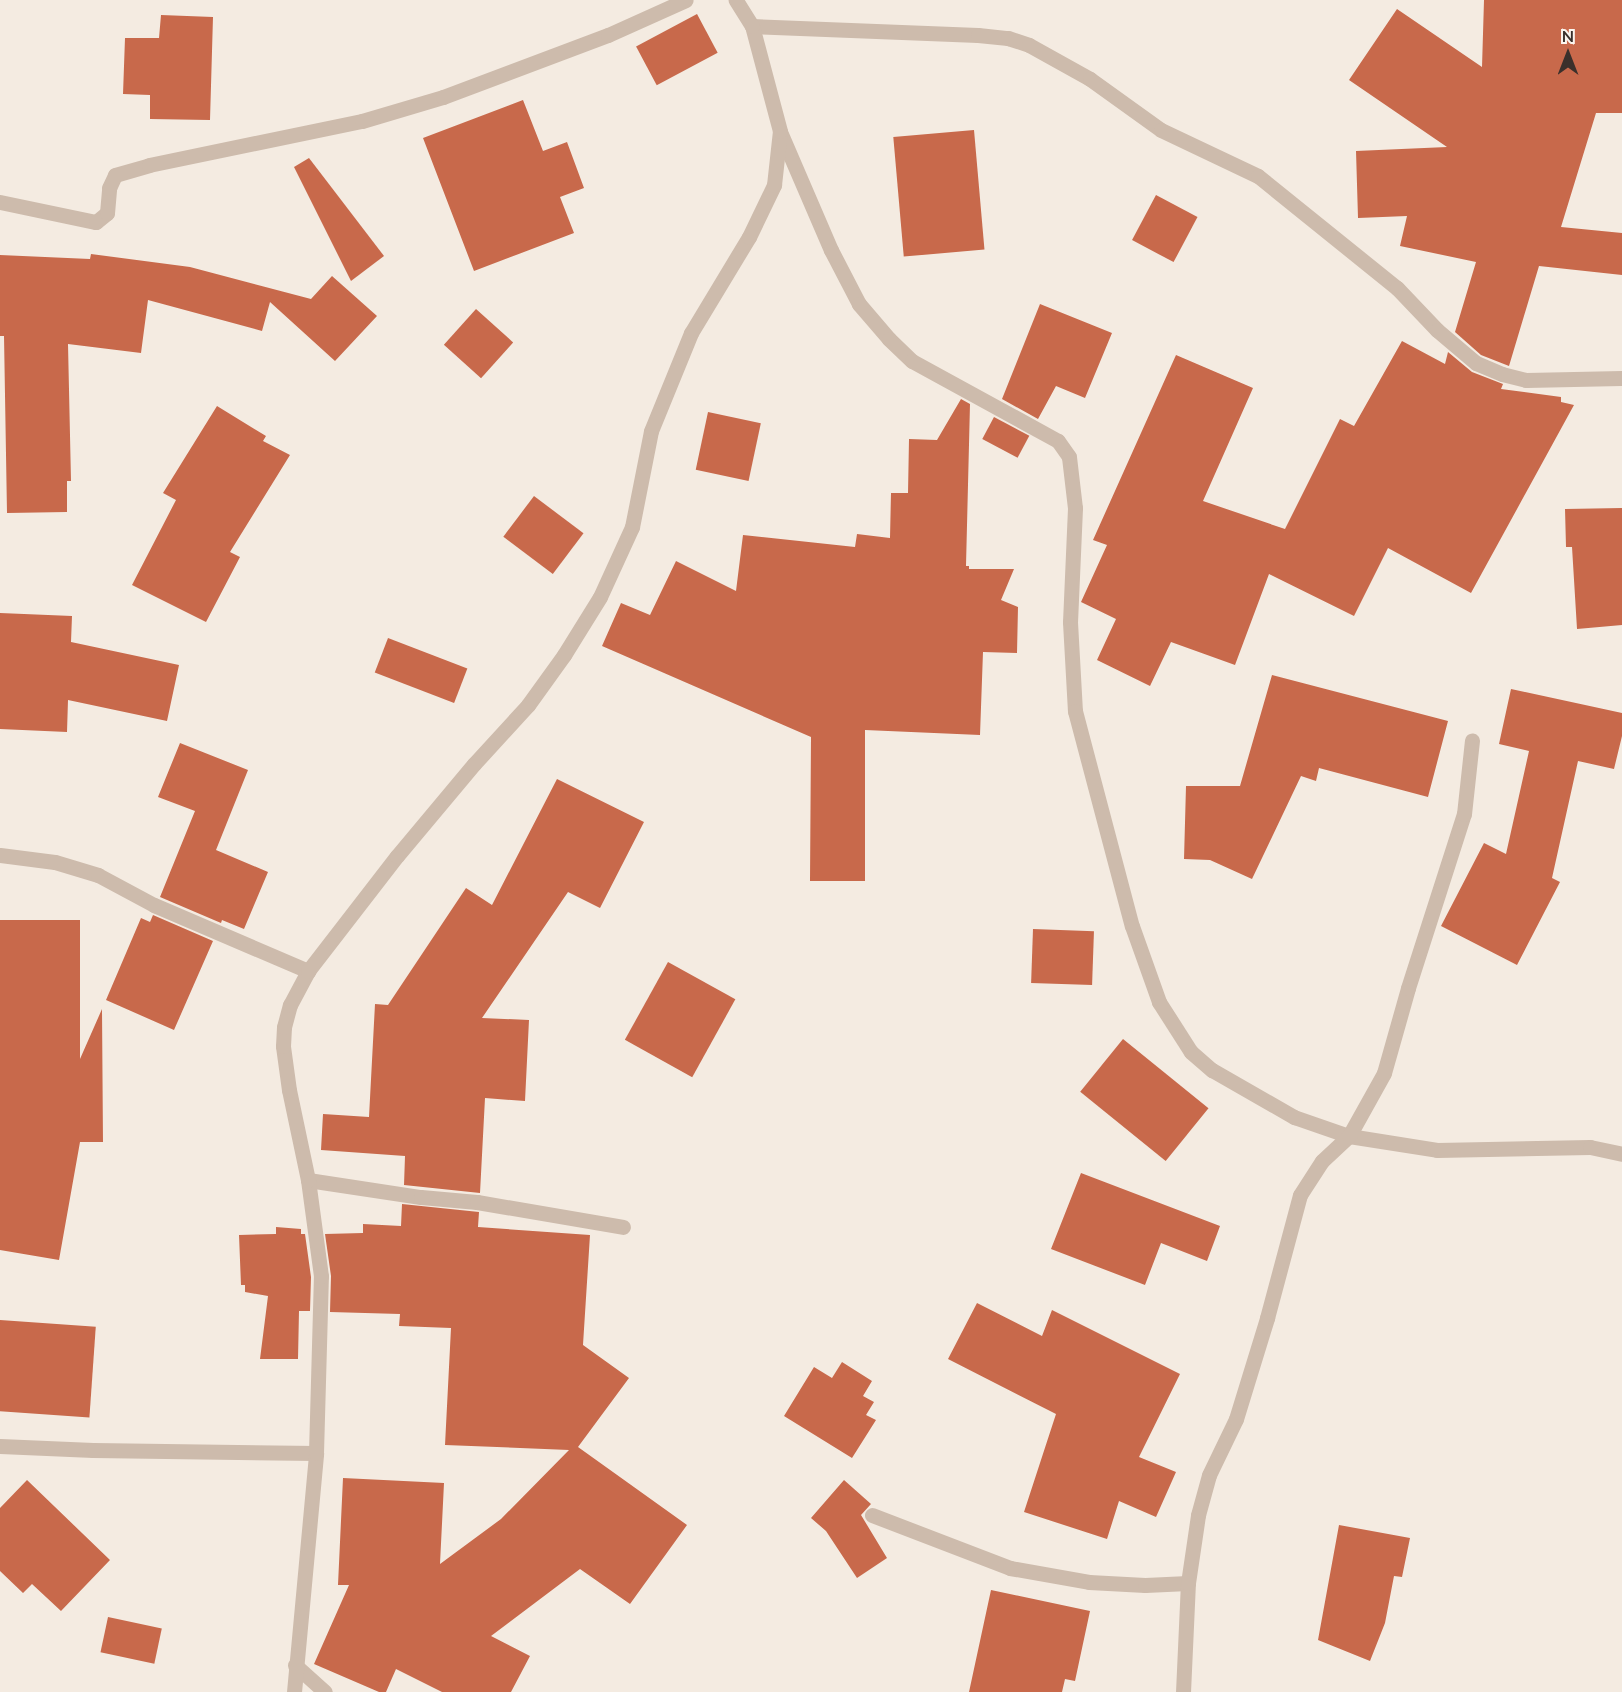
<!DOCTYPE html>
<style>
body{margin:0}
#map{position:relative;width:1622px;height:1692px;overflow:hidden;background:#f4ebe1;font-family:Lato,sans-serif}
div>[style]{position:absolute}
.building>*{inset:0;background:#c8694b;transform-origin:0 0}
.lane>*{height:15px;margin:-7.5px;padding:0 7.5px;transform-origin:7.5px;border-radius:7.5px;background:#cdbbac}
.street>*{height:15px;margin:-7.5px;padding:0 7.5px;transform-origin:7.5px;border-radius:7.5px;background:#cdbbac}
span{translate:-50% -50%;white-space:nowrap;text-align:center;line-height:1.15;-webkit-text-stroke:5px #fbf5ee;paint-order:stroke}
.north{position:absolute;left:1538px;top:24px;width:60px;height:60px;-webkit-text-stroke:4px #fbf5ee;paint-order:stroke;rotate:0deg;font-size:16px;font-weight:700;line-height:24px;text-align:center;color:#3b302b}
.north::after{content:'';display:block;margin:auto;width:21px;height:27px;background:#3b302b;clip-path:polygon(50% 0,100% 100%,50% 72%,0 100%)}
</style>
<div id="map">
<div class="building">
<i style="clip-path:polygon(1484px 0,1622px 0,1622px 113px,1596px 113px,1561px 227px,1622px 233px,1622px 275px,1539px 266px,1509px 366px,1481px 355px,1455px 332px,1476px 262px,1400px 246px,1407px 216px,1358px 218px,1356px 151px,1447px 147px,1349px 80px,1397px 9px,1482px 67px)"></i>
<i style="left:697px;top:14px;width:44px;height:69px;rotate:62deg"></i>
<i style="clip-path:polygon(161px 15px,213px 17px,210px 120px,150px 119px,150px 95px,123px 94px,125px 38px,159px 38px)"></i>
<i style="clip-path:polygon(523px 100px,543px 151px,567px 142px,584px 188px,560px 197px,574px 233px,474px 271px,423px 138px)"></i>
<i style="left:974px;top:130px;width:120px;height:81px;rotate:85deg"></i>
<i style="clip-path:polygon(309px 158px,384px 256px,351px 281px,294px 167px)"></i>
<i style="left:1156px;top:195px;width:47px;height:51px;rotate:28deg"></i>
<i style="clip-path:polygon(91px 254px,190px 267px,311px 299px,332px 276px,377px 316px,335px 361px,270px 302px,262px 331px,148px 300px,141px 353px,68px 344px,71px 481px,67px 481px,67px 512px,7px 513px,4px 336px,0 336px,0 255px,90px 259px)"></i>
<i style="clip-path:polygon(1040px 304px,1112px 333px,1085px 398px,1056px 386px,1038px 419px,1002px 399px)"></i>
<i style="left:476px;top:309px;width:50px;height:48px;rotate:42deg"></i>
<i style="clip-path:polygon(1402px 341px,1445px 364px,1448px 352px,1472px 372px,1503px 384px,1501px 389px,1561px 397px,1561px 402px,1574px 405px,1471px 593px,1388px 548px,1354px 616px,1269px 574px,1235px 665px,1171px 642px,1150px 686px,1097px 660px,1116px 619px,1081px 602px,1107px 545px,1093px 540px,1176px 355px,1253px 388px,1203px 501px,1285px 529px,1340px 419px,1354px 426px)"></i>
<i style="clip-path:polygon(961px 399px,970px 404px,966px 566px,969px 566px,969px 569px,1014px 569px,1001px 600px,1018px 607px,1017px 653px,983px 652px,980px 735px,865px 730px,865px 881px,810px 881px,811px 737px,602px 646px,621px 603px,650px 615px,676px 561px,736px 591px,743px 535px,855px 547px,857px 534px,890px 538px,891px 493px,908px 493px,909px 439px,937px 440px)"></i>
<i style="clip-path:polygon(217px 406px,266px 436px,263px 441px,290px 455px,230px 552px,240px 557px,206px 622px,132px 585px,176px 500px,163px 493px)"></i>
<i style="left:708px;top:412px;width:54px;height:59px;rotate:12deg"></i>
<i style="left:994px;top:417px;width:40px;height:25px;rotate:28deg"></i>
<i style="left:534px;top:496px;width:62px;height:51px;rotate:37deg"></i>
<i style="clip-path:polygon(1622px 508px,1622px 625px,1577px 629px,1572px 547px,1566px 547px,1565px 509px)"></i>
<i style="clip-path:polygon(0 613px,72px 616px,71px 642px,179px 665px,167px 721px,68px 700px,67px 732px,0 729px)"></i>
<i style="left:388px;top:638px;width:85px;height:37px;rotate:21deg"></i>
<i style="clip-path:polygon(1272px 675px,1448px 721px,1428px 797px,1319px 768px,1316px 781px,1301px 776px,1252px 879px,1210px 860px,1184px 859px,1186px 786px,1240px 786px)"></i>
<i style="clip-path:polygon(1511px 689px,1622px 713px,1622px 736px,1614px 769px,1578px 761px,1552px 878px,1560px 882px,1517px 965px,1441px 926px,1484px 843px,1506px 854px,1529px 751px,1499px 744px)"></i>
<i style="clip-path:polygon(180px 743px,248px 770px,216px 850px,268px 872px,244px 929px,222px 920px,221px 923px,160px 897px,195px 811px,158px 797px)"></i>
<i style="clip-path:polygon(557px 779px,644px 822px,600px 908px,568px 892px,482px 1018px,529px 1020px,525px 1101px,485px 1098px,480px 1193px,404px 1185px,405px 1156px,321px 1150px,323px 1114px,369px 1117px,375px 1004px,388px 1005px,466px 888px,492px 905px)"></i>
<i style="clip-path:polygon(153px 915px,213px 941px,174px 1030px,106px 1000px,141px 918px,150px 922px)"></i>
<i style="clip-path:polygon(0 920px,80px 920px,80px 1059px,102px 1009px,103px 1142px,80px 1142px,59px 1260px,0 1250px)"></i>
<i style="left:1033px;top:929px;width:61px;height:54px;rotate:2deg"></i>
<i style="left:668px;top:962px;width:77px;height:89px;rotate:29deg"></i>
<i style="left:1123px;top:1039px;width:110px;height:68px;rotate:39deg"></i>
<i style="clip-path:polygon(1081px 1173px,1220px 1226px,1207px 1261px,1161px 1243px,1145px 1285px,1051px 1249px)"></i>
<i style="clip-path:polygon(402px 1204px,479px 1212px,478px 1227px,590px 1235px,583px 1345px,629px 1378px,578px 1447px,687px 1525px,630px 1604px,580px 1569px,491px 1636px,530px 1656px,511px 1692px,442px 1692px,396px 1669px,386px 1692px,379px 1692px,314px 1664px,349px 1585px,338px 1585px,343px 1478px,444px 1483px,440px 1564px,501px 1519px,569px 1450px,445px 1445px,451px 1328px,399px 1326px,400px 1314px,330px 1312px,331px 1276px,325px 1234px,363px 1233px,363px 1224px,401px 1226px)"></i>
<i style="clip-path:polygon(276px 1227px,301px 1229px,301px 1234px,305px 1234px,311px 1277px,310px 1311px,299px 1311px,298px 1359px,260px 1359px,268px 1296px,245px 1292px,245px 1285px,241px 1285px,239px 1235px,276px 1234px)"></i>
<i style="clip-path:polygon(977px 1303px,1042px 1336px,1052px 1310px,1180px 1374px,1139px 1457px,1176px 1472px,1156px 1517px,1119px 1501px,1107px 1539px,1024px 1512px,1056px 1414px,948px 1359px)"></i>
<i style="left:0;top:1320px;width:96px;height:91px;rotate:4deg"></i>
<i style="clip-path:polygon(842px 1362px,872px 1381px,863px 1396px,874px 1402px,866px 1415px,876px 1420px,852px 1458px,784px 1416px,814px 1367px,832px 1378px)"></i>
<i style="clip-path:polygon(27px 1480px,110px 1560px,61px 1611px,32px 1584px,23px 1593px,0 1571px,0 1508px)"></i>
<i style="clip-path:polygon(844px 1480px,871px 1504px,861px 1515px,887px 1558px,857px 1578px,826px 1531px,811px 1518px)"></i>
<i style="clip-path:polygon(1339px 1525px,1410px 1538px,1402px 1577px,1394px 1576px,1385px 1623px,1370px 1661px,1318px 1640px)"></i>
<i style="clip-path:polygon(991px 1590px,1090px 1611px,1075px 1681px,1065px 1679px,1062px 1692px,969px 1692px)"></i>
<i style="left:108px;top:1617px;width:55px;height:36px;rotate:12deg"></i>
</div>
<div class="lane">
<i style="left:308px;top:1180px;width:114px;rotate:8.6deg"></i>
<i style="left:421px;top:1197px;width:56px;rotate:5.1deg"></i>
<i style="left:477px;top:1202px;width:148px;rotate:9.7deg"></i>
<i style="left:872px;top:1515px;width:148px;rotate:21deg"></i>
<i style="left:1010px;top:1568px;width:80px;rotate:10deg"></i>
<i style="left:1089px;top:1582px;width:56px;rotate:3.1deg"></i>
<i style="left:1145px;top:1585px;width:43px;rotate:-2.7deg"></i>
</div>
<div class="street">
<i style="left:752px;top:26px;width:226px;rotate:2.3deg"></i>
<i style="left:978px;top:35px;width:30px;rotate:6deg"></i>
<i style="left:1008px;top:38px;width:22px;rotate:18deg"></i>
<i style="left:1029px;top:45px;width:70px;rotate:29.1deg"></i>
<i style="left:1090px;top:79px;width:87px;rotate:35.7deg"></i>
<i style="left:1161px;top:130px;width:107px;rotate:25.4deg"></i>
<i style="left:1258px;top:176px;width:179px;rotate:38.9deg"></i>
<i style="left:1397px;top:288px;width:58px;rotate:46.4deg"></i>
<i style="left:1437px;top:330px;width:51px;rotate:40.2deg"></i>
<i style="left:1476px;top:363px;width:28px;rotate:23deg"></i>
<i style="left:1502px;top:374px;width:25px;rotate:14deg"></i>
<i style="left:1526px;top:380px;width:96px;rotate:-1.2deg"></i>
<i style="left:781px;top:134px;width:126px;rotate:66.7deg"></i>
<i style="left:831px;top:250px;width:61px;rotate:62.6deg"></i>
<i style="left:859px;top:304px;width:46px;rotate:49.4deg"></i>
<i style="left:889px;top:339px;width:32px;rotate:44deg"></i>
<i style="left:912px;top:361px;width:166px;rotate:28.7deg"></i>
<i style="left:1058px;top:441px;width:19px;rotate:55deg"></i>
<i style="left:1069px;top:457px;width:51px;rotate:83.3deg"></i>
<i style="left:1075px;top:508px;width:114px;rotate:92.5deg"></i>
<i style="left:1070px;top:622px;width:89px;rotate:86.8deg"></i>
<i style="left:1075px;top:711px;width:222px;rotate:75.2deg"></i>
<i style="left:1132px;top:926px;width:81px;rotate:70.4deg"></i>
<i style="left:1159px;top:1002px;width:59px;rotate:57.4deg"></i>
<i style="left:1191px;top:1052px;width:28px;rotate:41deg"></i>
<i style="left:1212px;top:1070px;width:95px;rotate:29.8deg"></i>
<i style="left:1294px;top:1117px;width:58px;rotate:19.1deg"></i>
<i style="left:1349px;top:1136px;width:89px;rotate:9deg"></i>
<i style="left:1437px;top:1150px;width:153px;rotate:-1.1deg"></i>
<i style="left:1590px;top:1147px;width:33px;rotate:12deg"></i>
<i style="left:0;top:202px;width:98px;rotate:11.8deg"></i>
<i style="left:96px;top:222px;width:14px;rotate:-39deg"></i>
<i style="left:107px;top:213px;width:25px;rotate:-85deg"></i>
<i style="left:109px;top:188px;width:14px;rotate:-65deg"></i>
<i style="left:115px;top:175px;width:35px;rotate:-16deg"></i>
<i style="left:149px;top:165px;width:217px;rotate:-11.7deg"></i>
<i style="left:362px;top:121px;width:84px;rotate:-16.5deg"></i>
<i style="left:443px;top:97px;width:176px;rotate:-20.6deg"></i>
<i style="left:608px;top:35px;width:85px;rotate:-24.2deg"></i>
<i style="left:0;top:855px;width:55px;rotate:7.3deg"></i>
<i style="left:55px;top:862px;width:45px;rotate:16.8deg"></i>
<i style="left:98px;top:875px;width:64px;rotate:28.2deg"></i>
<i style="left:154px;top:905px;width:168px;rotate:23.2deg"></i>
<i style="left:0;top:1446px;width:93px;rotate:2.5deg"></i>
<i style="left:93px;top:1450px;width:223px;rotate:0.8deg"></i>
<i style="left:295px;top:1665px;width:40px;rotate:42deg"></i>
<i style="left:294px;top:1692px;width:240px;rotate:-84.7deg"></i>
<i style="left:316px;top:1453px;width:177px;rotate:-88.4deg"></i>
<i style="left:321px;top:1276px;width:97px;rotate:-97.7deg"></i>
<i style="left:308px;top:1180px;width:92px;rotate:-101.9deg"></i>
<i style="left:289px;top:1090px;width:44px;rotate:-97.8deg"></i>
<i style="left:283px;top:1046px;width:19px;rotate:-87deg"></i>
<i style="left:284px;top:1027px;width:23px;rotate:-75deg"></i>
<i style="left:290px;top:1005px;width:38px;rotate:-62deg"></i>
<i style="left:308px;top:971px;width:145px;rotate:-52.3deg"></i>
<i style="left:397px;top:856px;width:120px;rotate:-50.1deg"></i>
<i style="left:474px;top:764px;width:80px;rotate:-47.5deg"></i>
<i style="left:528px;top:705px;width:62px;rotate:-54.2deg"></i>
<i style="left:564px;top:655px;width:68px;rotate:-58.2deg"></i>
<i style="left:600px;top:597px;width:77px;rotate:-65.4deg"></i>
<i style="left:632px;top:527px;width:98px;rotate:-78.8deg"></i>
<i style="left:651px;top:431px;width:106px;rotate:-67.8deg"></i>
<i style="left:691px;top:333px;width:112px;rotate:-58.9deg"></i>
<i style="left:749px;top:237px;width:58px;rotate:-64.3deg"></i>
<i style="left:774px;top:185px;width:54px;rotate:-83.7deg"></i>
<i style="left:780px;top:131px;width:109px;rotate:-104.9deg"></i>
<i style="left:752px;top:26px;width:31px;rotate:-122deg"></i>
<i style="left:1183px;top:1692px;width:109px;rotate:-87.4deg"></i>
<i style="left:1188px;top:1583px;width:69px;rotate:-81.6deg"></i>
<i style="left:1198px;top:1515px;width:41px;rotate:-74.6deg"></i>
<i style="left:1209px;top:1475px;width:62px;rotate:-64.3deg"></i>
<i style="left:1236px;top:1419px;width:106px;rotate:-72.9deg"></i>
<i style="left:1267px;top:1318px;width:127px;rotate:-75deg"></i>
<i style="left:1300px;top:1195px;width:40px;rotate:-57.1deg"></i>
<i style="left:1322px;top:1161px;width:37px;rotate:-43deg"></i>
<i style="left:1349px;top:1136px;width:72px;rotate:-60.9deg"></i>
<i style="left:1384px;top:1073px;width:88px;rotate:-74.2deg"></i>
<i style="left:1408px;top:988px;width:183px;rotate:-72.2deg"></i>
<i style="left:1464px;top:814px;width:74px;rotate:-83.8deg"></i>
</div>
<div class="north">N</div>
</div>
